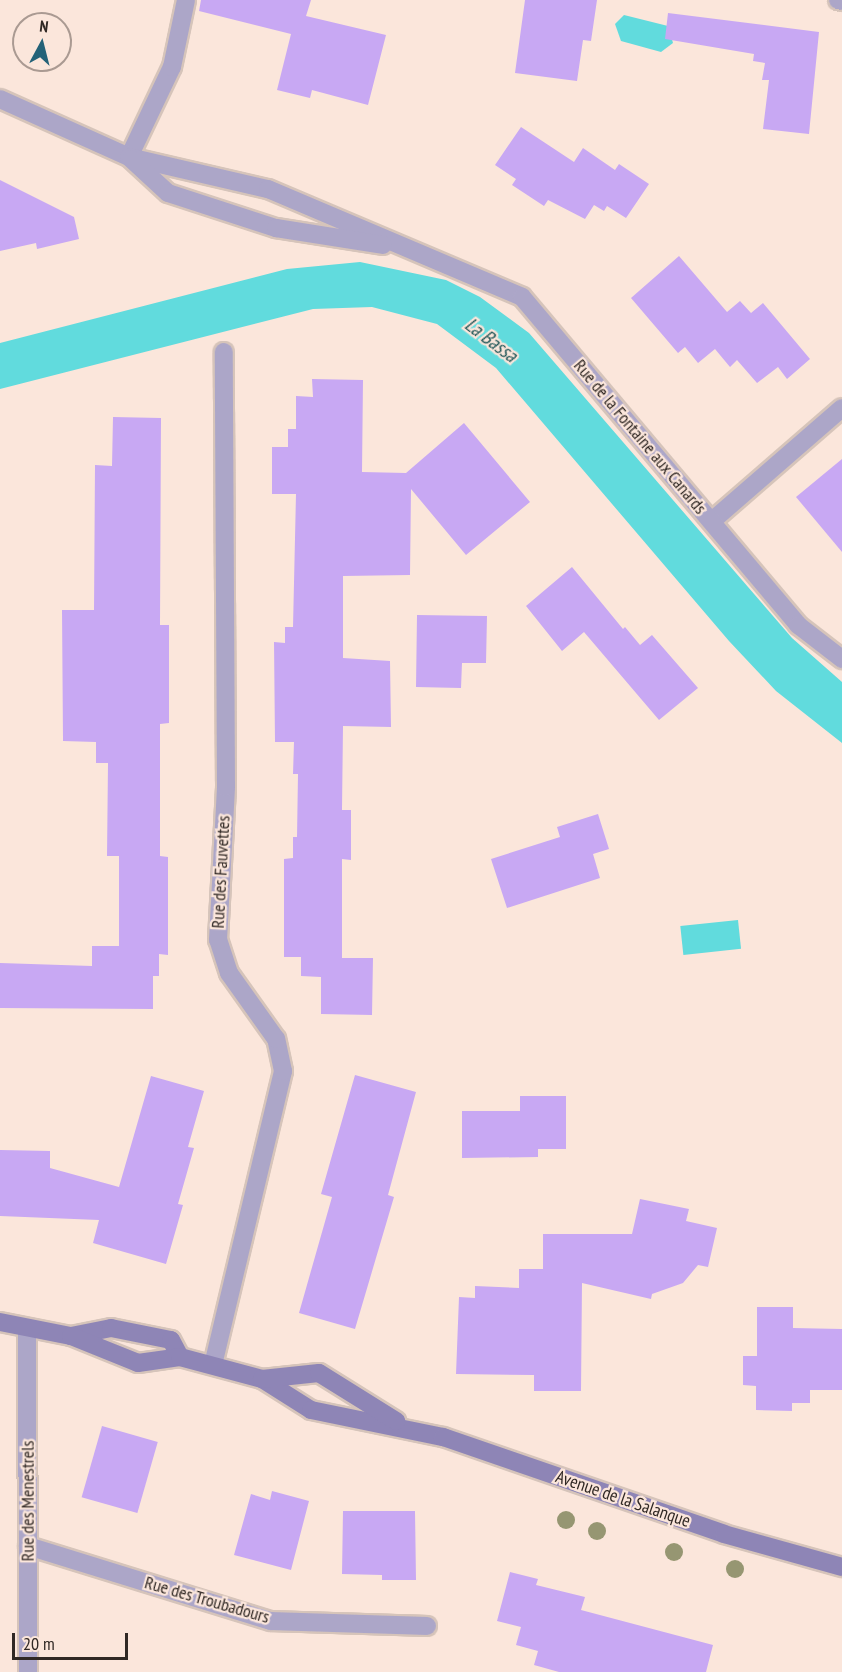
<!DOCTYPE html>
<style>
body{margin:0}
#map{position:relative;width:842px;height:1672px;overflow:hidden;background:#fbe6db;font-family:"PT Sans Narrow",sans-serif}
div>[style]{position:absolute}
.water>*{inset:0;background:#61dbdd;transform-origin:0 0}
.building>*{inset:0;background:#c8a8f3;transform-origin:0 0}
.roads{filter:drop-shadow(2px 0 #d6c4ba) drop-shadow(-2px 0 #d6c4ba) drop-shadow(0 2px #d6c4ba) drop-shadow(0 -2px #d6c4ba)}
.lane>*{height:18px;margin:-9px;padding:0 9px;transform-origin:9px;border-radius:9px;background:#aca6c8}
.street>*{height:18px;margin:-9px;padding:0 9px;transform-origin:9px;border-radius:9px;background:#aca6c8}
.secondary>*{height:18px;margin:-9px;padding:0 9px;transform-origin:9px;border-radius:9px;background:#8e85b6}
.trees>*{width:18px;height:18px;margin:-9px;border-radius:50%;background:#969672}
span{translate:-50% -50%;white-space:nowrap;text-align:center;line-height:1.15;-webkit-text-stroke:4.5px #fbe6db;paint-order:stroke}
.street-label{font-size:18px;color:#302824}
.water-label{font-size:20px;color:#265a5b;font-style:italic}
.north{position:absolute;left:12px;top:12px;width:60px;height:60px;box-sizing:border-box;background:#fbe6db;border:2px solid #aa9a92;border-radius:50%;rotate:7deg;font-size:16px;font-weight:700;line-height:24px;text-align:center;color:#302824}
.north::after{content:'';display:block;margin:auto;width:21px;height:27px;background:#246278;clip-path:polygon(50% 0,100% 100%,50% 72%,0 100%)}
.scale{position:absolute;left:12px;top:1633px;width:116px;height:27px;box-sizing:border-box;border:3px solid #302824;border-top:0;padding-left:8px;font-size:18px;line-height:21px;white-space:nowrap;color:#302824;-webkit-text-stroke:4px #fbe6db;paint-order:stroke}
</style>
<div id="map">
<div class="water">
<i style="clip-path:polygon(624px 15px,668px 26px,673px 43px,661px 52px,621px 41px,615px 24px)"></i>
<i style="clip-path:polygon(360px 262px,446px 280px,480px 297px,529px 333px,792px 638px,842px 682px,842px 743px,776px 691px,729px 641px,496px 368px,437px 324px,372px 307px,313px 309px,0 389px,0 343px,287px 269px)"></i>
<i style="left:738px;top:920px;width:29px;height:58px;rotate:84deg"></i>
</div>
<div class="building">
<i style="clip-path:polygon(201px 0,311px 0,306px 16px,386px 35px,368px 105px,312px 90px,310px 98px,277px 90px,291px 34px,199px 11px)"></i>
<i style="clip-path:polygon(525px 0,597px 0,591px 41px,583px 40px,577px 81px,515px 73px)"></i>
<i style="clip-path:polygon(668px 13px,819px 32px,809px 134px,763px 129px,769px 80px,762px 80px,765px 63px,753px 61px,754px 54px,665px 39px)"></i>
<i style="clip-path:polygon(521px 127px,574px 162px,583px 148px,615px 170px,619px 164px,649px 184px,626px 218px,607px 206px,604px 211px,594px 205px,585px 219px,548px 200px,544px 206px,512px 185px,516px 179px,495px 165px)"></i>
<i style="clip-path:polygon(0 180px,74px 217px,79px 239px,37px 249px,36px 243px,0 251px)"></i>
<i style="clip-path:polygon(679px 256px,727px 312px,740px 301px,751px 313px,763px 303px,810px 359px,787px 379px,778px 367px,757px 383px,737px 360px,730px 367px,715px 349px,698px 363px,685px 347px,678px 353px,631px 298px)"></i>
<i style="clip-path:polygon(312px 379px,363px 380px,362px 472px,406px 473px,464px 423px,530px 502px,466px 555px,411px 489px,410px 575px,343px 576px,343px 658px,390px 661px,391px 727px,343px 726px,342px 810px,351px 810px,351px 860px,342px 859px,342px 958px,373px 958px,372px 1015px,321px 1014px,321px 977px,301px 976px,301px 957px,284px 957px,284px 859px,293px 858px,293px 837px,297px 837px,298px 774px,293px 774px,294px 742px,275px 742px,274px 642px,285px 643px,285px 627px,293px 627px,296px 494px,272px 494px,272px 447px,288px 447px,288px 429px,296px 429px,296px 396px,313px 397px)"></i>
<i style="clip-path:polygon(113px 417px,161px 418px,160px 625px,169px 625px,169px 723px,160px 724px,160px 856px,168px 857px,168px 955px,159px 954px,159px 976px,153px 976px,153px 1009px,0 1008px,0 963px,92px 966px,92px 946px,119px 946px,119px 856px,107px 856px,108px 763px,96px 763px,96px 742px,63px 741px,62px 610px,94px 610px,95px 465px,112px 466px)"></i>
<i style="clip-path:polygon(842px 459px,842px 552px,796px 497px)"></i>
<i style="clip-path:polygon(572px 567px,623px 629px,625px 627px,640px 645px,652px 635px,698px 688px,659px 720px,584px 632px,562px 651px,526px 606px)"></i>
<i style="clip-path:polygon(417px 615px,487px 616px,486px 663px,462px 663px,461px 688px,416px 687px)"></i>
<i style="clip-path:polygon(598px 814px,609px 849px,593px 854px,600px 878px,507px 908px,491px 859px,560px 837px,557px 827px)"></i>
<i style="clip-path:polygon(355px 1075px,416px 1092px,388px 1195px,394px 1197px,355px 1329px,299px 1313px,332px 1197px,321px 1194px)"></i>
<i style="clip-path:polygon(151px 1076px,204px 1091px,188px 1147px,194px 1148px,178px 1204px,183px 1205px,166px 1264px,93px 1243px,99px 1220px,0 1216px,0 1150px,50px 1151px,50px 1168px,119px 1187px)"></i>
<i style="clip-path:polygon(520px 1096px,566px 1096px,566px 1149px,538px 1149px,538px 1157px,462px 1158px,462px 1111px,520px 1111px)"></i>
<i style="clip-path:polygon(640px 1199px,689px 1209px,686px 1221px,717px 1228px,708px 1267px,698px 1265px,683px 1283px,652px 1294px,651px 1299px,582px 1283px,581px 1391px,534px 1391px,534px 1375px,456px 1374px,459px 1297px,475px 1298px,475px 1286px,519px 1288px,519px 1269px,543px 1269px,543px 1234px,632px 1234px)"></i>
<i style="clip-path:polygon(757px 1307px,793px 1307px,793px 1328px,842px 1329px,842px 1390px,810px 1390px,810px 1403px,792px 1403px,792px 1411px,756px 1410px,756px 1386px,743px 1385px,743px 1356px,757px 1356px)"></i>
<i style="left:102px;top:1426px;width:58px;height:74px;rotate:16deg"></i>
<i style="clip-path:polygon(272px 1491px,309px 1501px,291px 1570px,234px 1555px,251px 1494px,270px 1500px)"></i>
<i style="clip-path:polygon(343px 1511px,415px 1511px,416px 1580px,382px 1580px,382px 1575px,342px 1574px)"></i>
<i style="clip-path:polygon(510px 1572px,538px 1579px,536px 1585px,585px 1597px,581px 1610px,713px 1645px,706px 1672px,559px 1672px,534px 1665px,538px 1651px,516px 1645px,521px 1627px,497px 1621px)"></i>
</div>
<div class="roads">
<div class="lane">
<i style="left:838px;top:0;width:4px;rotate:14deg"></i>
<i style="left:129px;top:157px;width:100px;rotate:-64.5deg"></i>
<i style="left:172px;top:67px;width:68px;rotate:-78.2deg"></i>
<i style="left:712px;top:521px;width:172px;rotate:-41deg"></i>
</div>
<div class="street">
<i style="left:0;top:99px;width:141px;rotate:24.2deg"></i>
<i style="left:129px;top:157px;width:143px;rotate:13deg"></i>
<i style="left:268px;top:189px;width:276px;rotate:23deg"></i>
<i style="left:522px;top:297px;width:429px;rotate:49.9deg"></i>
<i style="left:798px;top:625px;width:56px;rotate:37.7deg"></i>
<i style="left:131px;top:159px;width:50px;rotate:42.6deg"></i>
<i style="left:168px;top:193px;width:114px;rotate:18deg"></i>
<i style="left:276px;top:228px;width:108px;rotate:9deg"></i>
<i style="left:27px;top:1330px;width:342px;rotate:89.8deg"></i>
<i style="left:213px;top:1365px;width:302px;rotate:-76.6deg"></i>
<i style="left:283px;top:1071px;width:33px;rotate:-102deg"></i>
<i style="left:276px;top:1039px;width:81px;rotate:-125.5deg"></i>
<i style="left:229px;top:973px;width:35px;rotate:-108deg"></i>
<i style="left:218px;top:940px;width:153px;rotate:-87deg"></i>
<i style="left:226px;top:787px;width:435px;rotate:-90.3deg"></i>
<i style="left:28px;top:1546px;width:254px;rotate:17.2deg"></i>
<i style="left:271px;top:1621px;width:156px;rotate:1.8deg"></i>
</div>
<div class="secondary">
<i style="left:0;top:1322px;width:72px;rotate:11.2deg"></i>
<i style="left:71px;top:1336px;width:41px;rotate:-11.3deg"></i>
<i style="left:111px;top:1328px;width:61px;rotate:11.3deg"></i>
<i style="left:171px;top:1340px;width:19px;rotate:62deg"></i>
<i style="left:71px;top:1336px;width:72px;rotate:21.9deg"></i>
<i style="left:138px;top:1363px;width:42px;rotate:-8.1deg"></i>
<i style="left:180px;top:1357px;width:85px;rotate:15deg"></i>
<i style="left:262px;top:1379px;width:58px;rotate:32.3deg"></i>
<i style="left:311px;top:1410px;width:135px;rotate:11.6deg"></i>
<i style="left:443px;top:1437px;width:297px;rotate:19deg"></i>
<i style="left:724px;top:1534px;width:123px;rotate:15.6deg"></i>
<i style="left:262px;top:1379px;width:57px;rotate:-6deg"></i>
<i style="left:319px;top:1373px;width:91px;rotate:31.9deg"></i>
</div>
</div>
<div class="trees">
<i style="left:566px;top:1520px"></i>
<i style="left:597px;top:1531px"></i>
<i style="left:674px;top:1552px"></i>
<i style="left:735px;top:1569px"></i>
</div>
<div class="street-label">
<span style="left:640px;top:437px;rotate:50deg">Rue de la Fontaine aux Canards</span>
<span style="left:221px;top:872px;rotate:-87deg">Rue des Fauvettes</span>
<span style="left:623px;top:1499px;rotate:19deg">Avenue de la Salanque</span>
<span style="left:28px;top:1501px;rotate:-90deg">Rue des Menestrels</span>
<span style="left:207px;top:1600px;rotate:16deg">Rue des Troubadours</span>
</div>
<div class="water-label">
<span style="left:491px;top:340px;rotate:37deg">La Bassa</span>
</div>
<div class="north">N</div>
<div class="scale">20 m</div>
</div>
